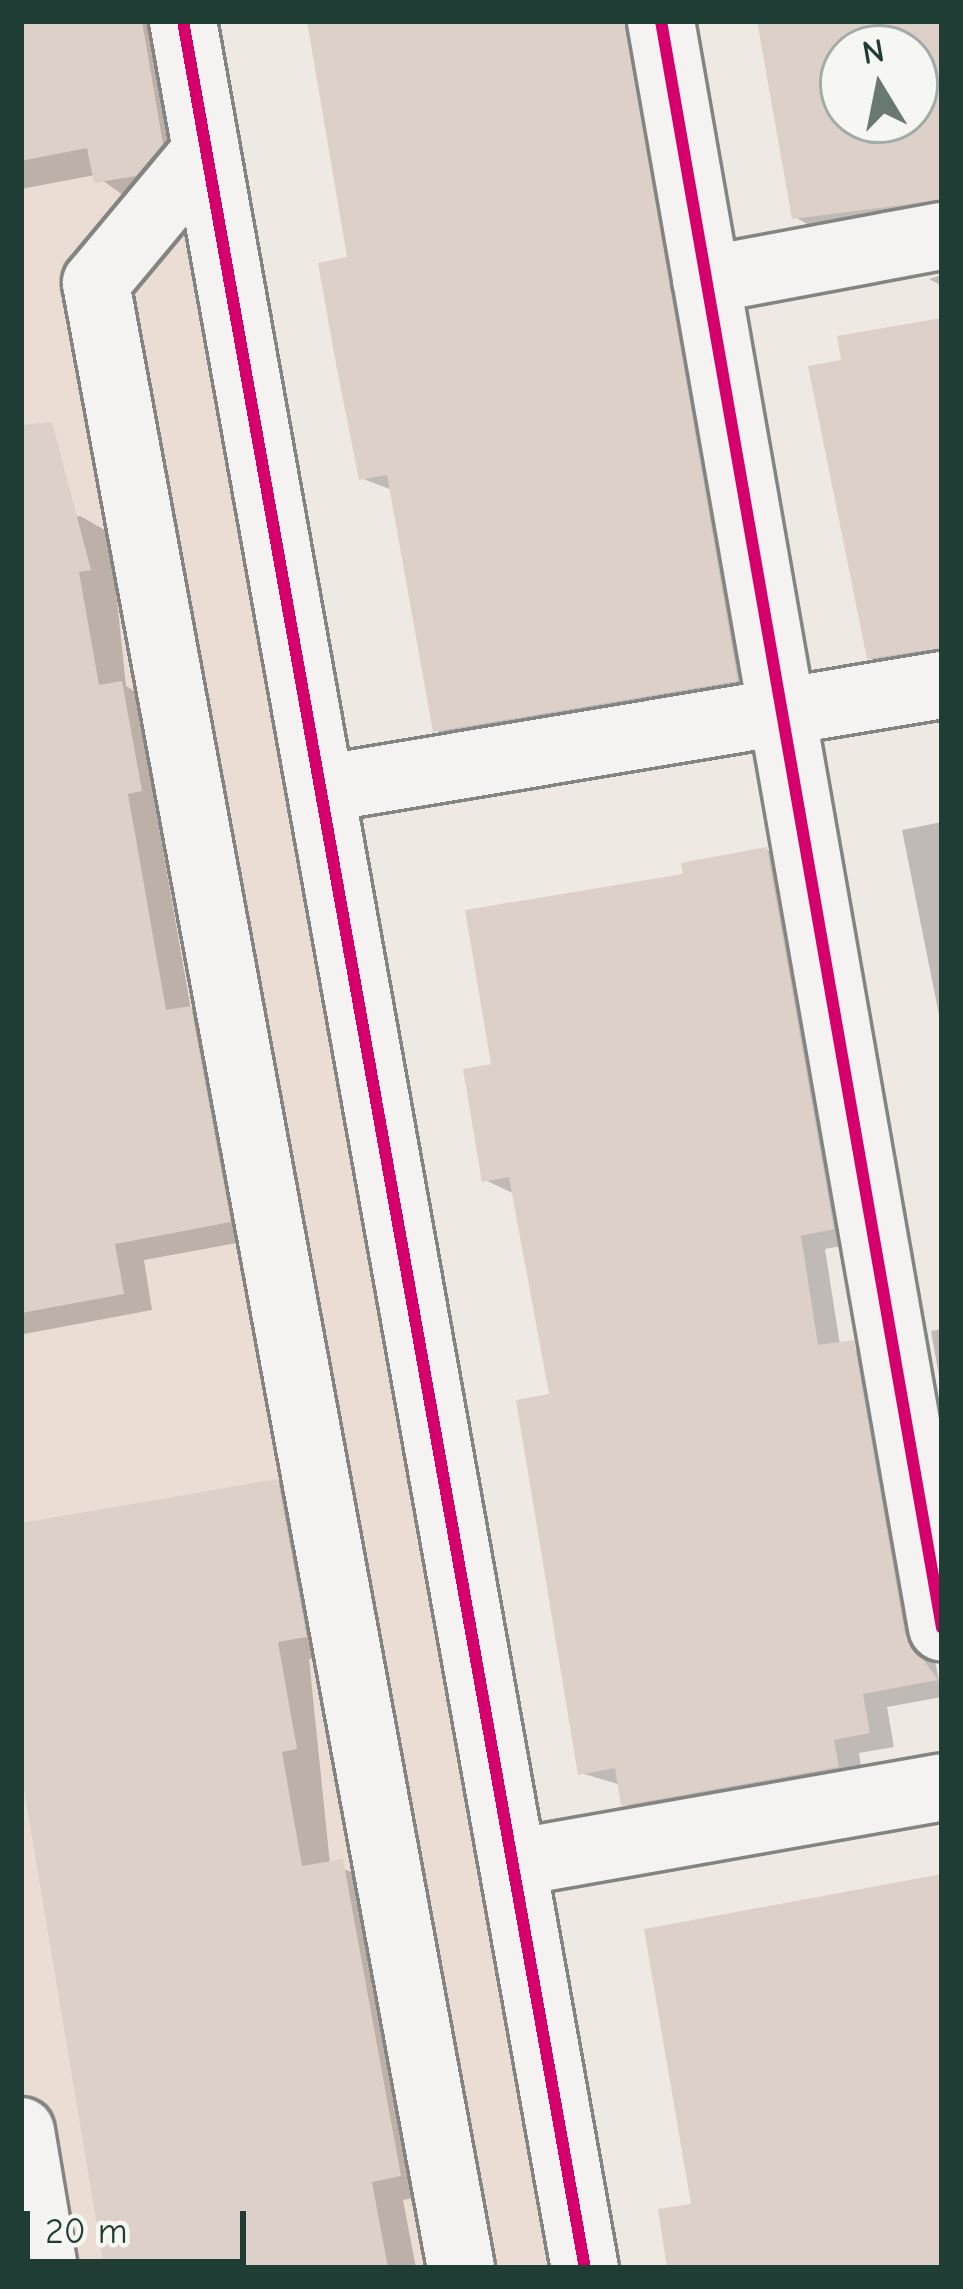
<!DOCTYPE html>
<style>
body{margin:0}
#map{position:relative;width:963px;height:2289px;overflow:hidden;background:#efe9e4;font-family:"Comic Neue",sans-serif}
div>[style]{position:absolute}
.built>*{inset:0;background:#ebddd3}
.shadow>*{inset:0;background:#0003}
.building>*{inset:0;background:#ddd0c8}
.roads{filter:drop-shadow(3px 0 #828581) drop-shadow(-3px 0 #828581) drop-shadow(0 3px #828581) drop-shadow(0 -3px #828581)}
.street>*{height:66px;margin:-33px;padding:0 33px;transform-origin:33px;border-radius:33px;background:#f4f3f1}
.secondary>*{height:66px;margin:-33px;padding:0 33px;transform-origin:33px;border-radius:33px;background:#f4f3f1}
.cycleway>*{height:12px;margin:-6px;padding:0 6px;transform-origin:6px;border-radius:6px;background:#d6006c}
span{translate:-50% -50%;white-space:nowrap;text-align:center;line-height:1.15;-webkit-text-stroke:12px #f6f6f2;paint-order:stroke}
.frame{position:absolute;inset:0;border:24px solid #1f3d34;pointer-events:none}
.north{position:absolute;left:819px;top:24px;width:120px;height:120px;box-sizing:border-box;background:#f6f6f2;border:3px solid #a0aca6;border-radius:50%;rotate:350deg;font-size:33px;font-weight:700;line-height:48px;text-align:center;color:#1f3d34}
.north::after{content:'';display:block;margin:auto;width:42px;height:54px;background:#687972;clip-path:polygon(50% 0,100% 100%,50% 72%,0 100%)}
.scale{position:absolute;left:24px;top:2211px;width:222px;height:54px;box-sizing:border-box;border:6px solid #1f3d34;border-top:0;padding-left:15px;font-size:36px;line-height:42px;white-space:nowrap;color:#1f3d34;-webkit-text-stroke:9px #f6f6f2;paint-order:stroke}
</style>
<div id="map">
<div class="built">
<i style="clip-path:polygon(21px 21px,174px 21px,582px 2268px,40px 2268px,21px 2153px)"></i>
</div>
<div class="shadow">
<i style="clip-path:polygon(21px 21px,174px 21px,200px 166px,134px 203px,95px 175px,21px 189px)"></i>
<i style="clip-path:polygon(311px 21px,646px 21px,760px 693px,458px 743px,436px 730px,392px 490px,361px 478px,351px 260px)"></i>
<i style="clip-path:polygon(evenodd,760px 21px,942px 21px,942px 212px,816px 229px,795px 217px,760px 21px,843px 48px,915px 48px,915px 120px,843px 120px,843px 48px)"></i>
<i style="clip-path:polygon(942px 275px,942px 286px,929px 279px)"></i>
<i style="clip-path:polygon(942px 321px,942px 661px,891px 670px,870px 658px,845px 363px)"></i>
<i style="clip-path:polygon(80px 516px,110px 533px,126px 686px,151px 701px,170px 807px,156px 810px,191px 1010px,220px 1026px,259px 1239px,144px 1260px,152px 1310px,24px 1334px,21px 526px)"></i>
<i style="clip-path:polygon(942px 822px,942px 1030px,902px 830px)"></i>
<i style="clip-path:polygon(767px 850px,792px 865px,858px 1243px,825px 1249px,840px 1345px,878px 1358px,942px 1697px,887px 1707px,894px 1747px,859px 1753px,863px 1781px,650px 1819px,624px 1804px,621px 1785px,581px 1773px,552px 1396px,515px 1194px,485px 1180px,494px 1067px,687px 877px)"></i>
<i style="clip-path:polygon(942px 1329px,942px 1393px,931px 1331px)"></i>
<i style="clip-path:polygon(277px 1482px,310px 1501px,338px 1654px,309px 1659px,330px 1864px,375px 1881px,433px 2194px,403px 2200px,416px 2268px,107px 2268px,21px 1763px,21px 1526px)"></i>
</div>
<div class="building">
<i style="clip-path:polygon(21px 21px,142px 21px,163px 144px,136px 176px,94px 183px,87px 148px,21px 161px)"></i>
<i style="clip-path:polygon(307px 21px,624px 21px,738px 681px,433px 732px,387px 475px,359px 480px,336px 364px,318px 263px,347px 257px)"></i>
<i style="clip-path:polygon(evenodd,757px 21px,942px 21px,942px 200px,792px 219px,757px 21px,843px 48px,915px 48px,915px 120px,843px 120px,843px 48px)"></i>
<i style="clip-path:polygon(942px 318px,942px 648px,867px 659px,808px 366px,841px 360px,837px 336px)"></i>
<i style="clip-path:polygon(52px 422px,91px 570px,79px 572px,99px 685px,122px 681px,142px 791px,128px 794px,166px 1010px,191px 1006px,231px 1222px,115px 1244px,124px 1294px,21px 1313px,21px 425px)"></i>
<i style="clip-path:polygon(767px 847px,834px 1229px,801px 1236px,818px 1345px,854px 1340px,905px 1634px,938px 1680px,863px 1694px,870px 1733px,834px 1740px,839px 1767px,621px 1806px,615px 1768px,578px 1775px,516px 1400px,549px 1394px,509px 1177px,482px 1182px,463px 1069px,491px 1064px,465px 910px,683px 874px,681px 863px)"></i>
<i style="clip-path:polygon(278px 1479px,307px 1637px,278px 1642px,297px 1749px,282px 1752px,302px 1866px,343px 1859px,401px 2176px,372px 2182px,388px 2268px,104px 2268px,21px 1771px,21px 1523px)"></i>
<i style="clip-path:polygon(942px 1874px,942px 2268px,667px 2268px,658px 2209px,691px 2204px,644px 1929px)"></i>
</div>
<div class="roads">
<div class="street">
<i style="left:183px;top:21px;width:2283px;rotate:79.86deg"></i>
<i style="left:661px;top:21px;width:1631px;rotate:80.08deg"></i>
<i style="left:206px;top:151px;width:172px;rotate:129.8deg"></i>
<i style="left:96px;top:283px;width:2018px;rotate:79.58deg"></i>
<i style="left:706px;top:280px;width:240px;rotate:-10.6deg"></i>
<i style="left:321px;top:789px;width:630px;rotate:-9.51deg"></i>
<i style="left:513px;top:1863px;width:436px;rotate:-10deg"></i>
</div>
<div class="secondary">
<i style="left:21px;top:2131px;width:139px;rotate:80.5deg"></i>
</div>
</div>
<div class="cycleway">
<i style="left:183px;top:21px;width:2283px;rotate:79.86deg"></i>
<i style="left:661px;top:21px;width:1631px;rotate:80.08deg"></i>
</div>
<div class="frame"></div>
<div class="north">N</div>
<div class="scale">20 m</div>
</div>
